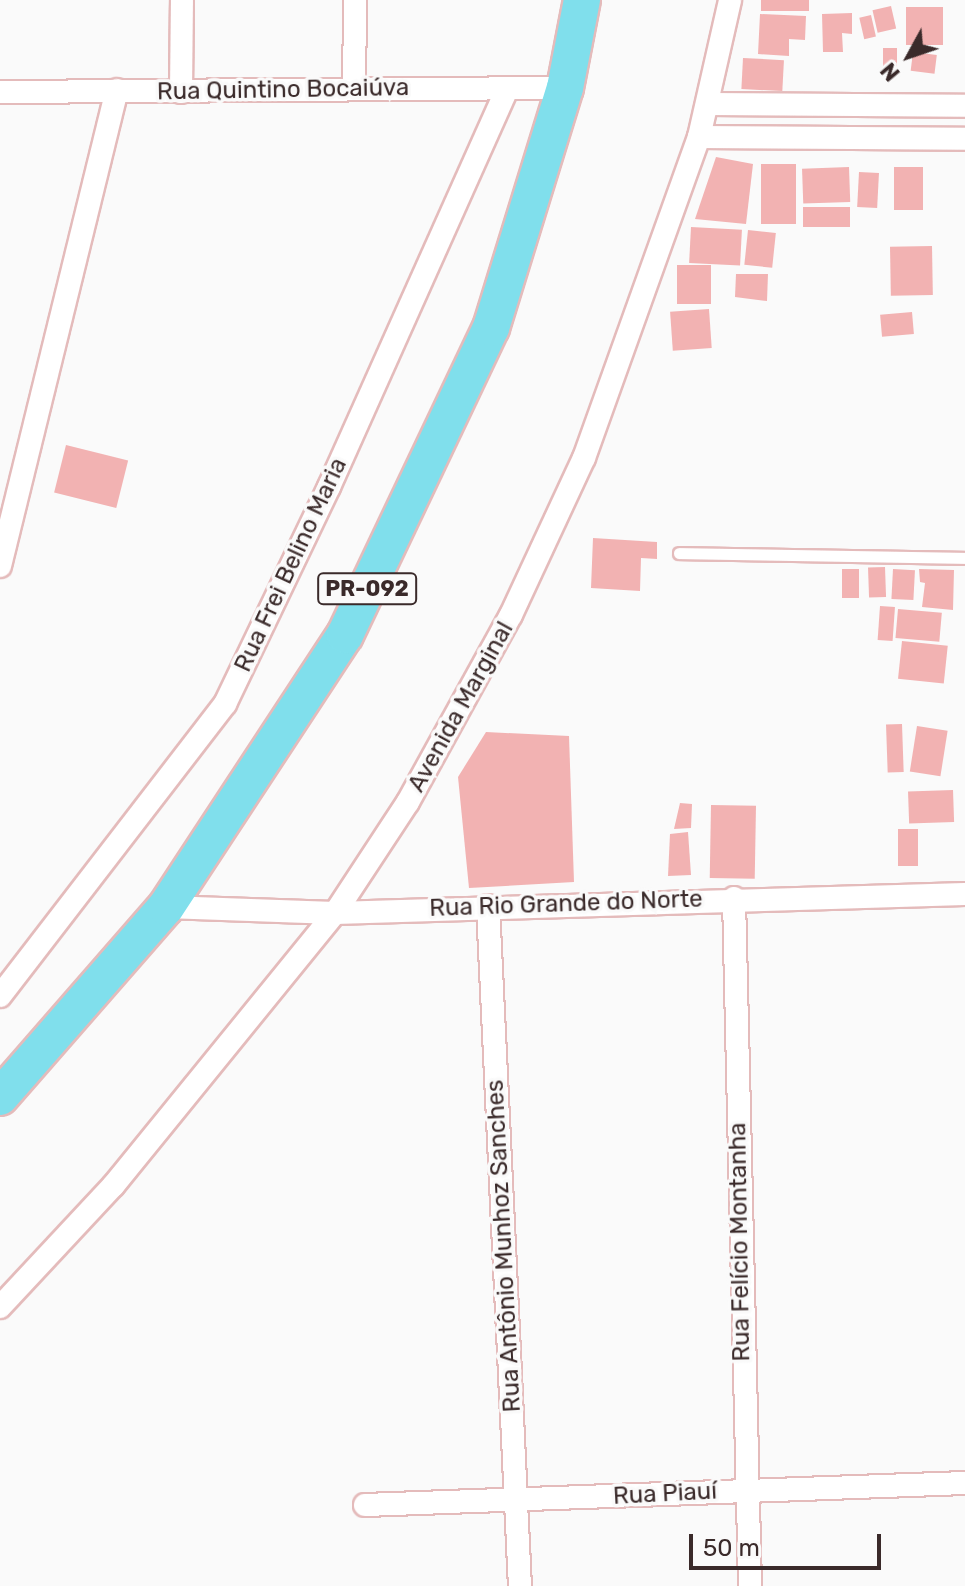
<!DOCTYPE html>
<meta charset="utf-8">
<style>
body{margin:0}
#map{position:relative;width:965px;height:1586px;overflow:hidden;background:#fafafa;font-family:Rubik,sans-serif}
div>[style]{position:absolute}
.building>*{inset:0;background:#f2b2b2;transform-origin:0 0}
.roads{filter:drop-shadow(2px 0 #e4bbbb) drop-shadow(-2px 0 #e4bbbb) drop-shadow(0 2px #e4bbbb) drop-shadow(0 -2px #e4bbbb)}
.service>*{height:11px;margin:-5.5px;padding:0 5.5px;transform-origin:5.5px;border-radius:5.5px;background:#fff}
.minor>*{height:22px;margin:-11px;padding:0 11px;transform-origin:11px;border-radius:11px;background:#fff}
.primary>*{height:36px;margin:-18px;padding:0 18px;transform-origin:18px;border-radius:18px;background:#80dfec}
span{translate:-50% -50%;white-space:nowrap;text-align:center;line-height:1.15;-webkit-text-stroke:7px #fafafa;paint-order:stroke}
.shield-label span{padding:2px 6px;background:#fafafa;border:2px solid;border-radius:6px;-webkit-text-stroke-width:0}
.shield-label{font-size:22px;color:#3a2a2a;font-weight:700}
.street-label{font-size:24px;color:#3a2a2a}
.north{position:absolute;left:869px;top:16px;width:80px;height:80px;-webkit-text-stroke:6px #fafafa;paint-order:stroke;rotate:230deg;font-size:22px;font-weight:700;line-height:32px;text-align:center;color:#3a2a2a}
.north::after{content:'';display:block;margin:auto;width:28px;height:36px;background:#3a2a2a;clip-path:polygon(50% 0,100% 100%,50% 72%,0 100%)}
.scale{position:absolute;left:689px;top:1534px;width:192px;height:36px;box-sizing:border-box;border:4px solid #3a2a2a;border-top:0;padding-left:10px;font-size:24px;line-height:28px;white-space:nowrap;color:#3a2a2a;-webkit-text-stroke:6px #fafafa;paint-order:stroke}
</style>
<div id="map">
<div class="building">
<i style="left:761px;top:0;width:48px;height:11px"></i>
<i style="left:891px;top:6px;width:23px;height:19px;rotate:77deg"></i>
<i style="left:906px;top:7px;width:37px;height:38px"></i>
<i style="clip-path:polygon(852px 13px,852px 34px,842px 33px,843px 52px,823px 52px,822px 14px)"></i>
<i style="clip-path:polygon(760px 14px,806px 16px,805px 40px,789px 39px,789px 56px,758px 54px)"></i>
<i style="left:871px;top:15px;width:22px;height:12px;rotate:77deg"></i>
<i style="left:883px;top:48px;width:14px;height:22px"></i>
<i style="left:913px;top:52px;width:24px;height:19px;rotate:7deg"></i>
<i style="left:743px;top:58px;width:41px;height:31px;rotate:3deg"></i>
<i style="clip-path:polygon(716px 157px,753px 164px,746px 224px,695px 219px)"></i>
<i style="left:761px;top:164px;width:35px;height:60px"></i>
<i style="left:849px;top:167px;width:35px;height:47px;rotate:88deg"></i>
<i style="left:894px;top:167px;width:29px;height:43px"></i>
<i style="left:859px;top:172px;width:20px;height:35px;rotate:3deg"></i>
<i style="left:850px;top:207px;width:20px;height:47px;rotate:90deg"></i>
<i style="left:691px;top:227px;width:51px;height:36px;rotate:3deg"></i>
<i style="left:748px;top:230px;width:28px;height:35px;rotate:6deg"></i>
<i style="left:932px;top:246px;width:49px;height:42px;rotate:89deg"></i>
<i style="left:677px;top:265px;width:34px;height:39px"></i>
<i style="clip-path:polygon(736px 274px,768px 274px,767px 301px,735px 297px)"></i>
<i style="left:709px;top:309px;width:39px;height:39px;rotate:86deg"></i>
<i style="left:912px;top:312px;width:22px;height:32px;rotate:85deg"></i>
<i style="left:66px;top:445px;width:64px;height:49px;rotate:14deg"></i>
<i style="clip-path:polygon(593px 538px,657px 542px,657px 559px,641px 558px,640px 591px,591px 588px)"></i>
<i style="left:885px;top:567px;width:30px;height:17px;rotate:88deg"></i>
<i style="left:842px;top:569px;width:17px;height:29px"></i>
<i style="left:893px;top:569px;width:22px;height:30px;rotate:3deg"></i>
<i style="clip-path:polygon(919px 569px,954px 570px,953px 610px,922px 607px,925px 583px,920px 582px)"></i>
<i style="left:880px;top:606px;width:15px;height:34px;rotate:4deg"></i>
<i style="left:898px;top:609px;width:44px;height:29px;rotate:5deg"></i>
<i style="left:902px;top:641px;width:46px;height:38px;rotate:6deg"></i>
<i style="left:902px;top:724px;width:48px;height:16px;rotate:88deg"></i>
<i style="left:917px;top:726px;width:31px;height:46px;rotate:9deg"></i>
<i style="clip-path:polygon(486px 732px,569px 736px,574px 882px,469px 888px,458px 777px)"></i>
<i style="left:953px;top:790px;width:32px;height:45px;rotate:88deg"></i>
<i style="clip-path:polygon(680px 803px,692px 804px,691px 828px,674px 829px)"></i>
<i style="left:711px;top:805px;width:45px;height:73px;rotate:1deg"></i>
<i style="left:898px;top:829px;width:20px;height:37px"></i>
<i style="clip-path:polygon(688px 832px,691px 875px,668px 876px,670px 834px)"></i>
</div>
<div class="roads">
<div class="service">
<i style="left:679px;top:553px;width:286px;rotate:1deg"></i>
</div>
<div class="minor">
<i style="left:354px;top:88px;width:88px;rotate:-89.3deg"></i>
<i style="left:0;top:92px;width:565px;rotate:-0.41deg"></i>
<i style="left:181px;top:92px;width:92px;rotate:-89.4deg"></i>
<i style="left:709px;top:104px;width:256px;rotate:0.4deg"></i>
<i style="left:699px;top:137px;width:266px;rotate:0.4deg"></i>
<i style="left:0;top:566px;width:490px;rotate:-76.2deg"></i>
<i style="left:734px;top:898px;width:688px;rotate:88.67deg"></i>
<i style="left:488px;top:906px;width:681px;rotate:87.31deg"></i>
<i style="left:166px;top:907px;width:169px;rotate:2deg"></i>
<i style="left:335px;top:913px;width:630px;rotate:-1.73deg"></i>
<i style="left:0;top:996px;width:369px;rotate:-52.4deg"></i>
<i style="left:225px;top:704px;width:241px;rotate:-64.4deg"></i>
<i style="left:329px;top:487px;width:436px;rotate:-65.9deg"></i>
<i style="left:0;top:1307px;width:166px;rotate:-47deg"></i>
<i style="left:113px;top:1186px;width:352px;rotate:-50.9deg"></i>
<i style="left:335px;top:913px;width:133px;rotate:-56.7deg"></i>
<i style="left:408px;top:802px;width:213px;rotate:-61.2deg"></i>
<i style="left:511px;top:615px;width:173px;rotate:-65.1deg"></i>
<i style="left:584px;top:458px;width:341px;rotate:-70.3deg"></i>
<i style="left:699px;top:137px;width:140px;rotate:-77.2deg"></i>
<i style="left:365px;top:1505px;width:600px;rotate:-2.1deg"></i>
</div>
<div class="primary">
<i style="left:0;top:1097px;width:252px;rotate:-48.9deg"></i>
<i style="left:166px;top:907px;width:326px;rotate:-56.7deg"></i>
<i style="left:345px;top:635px;width:340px;rotate:-64.6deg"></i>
<i style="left:491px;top:328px;width:251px;rotate:-72.9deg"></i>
<i style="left:565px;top:88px;width:90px;rotate:-79.1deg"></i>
</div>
</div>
<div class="shield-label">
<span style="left:367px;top:589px">PR-092</span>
</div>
<div class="street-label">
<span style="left:283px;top:90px;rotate:-1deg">Rua Quintino Bocaiúva</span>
<span style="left:291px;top:565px;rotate:-65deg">Rua Frei Belino Maria</span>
<span style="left:461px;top:707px;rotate:-61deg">Avenida Marginal</span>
<span style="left:566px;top:904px;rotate:-2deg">Rua Rio Grande do Norte</span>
<span style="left:740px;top:1242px;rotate:-91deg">Rua Felício Montanha</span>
<span style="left:504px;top:1246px;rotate:-93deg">Rua Antônio Munhoz Sanches</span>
<span style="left:665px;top:1494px;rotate:-3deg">Rua Piauí</span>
</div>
<div class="north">N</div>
<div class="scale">50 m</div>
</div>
